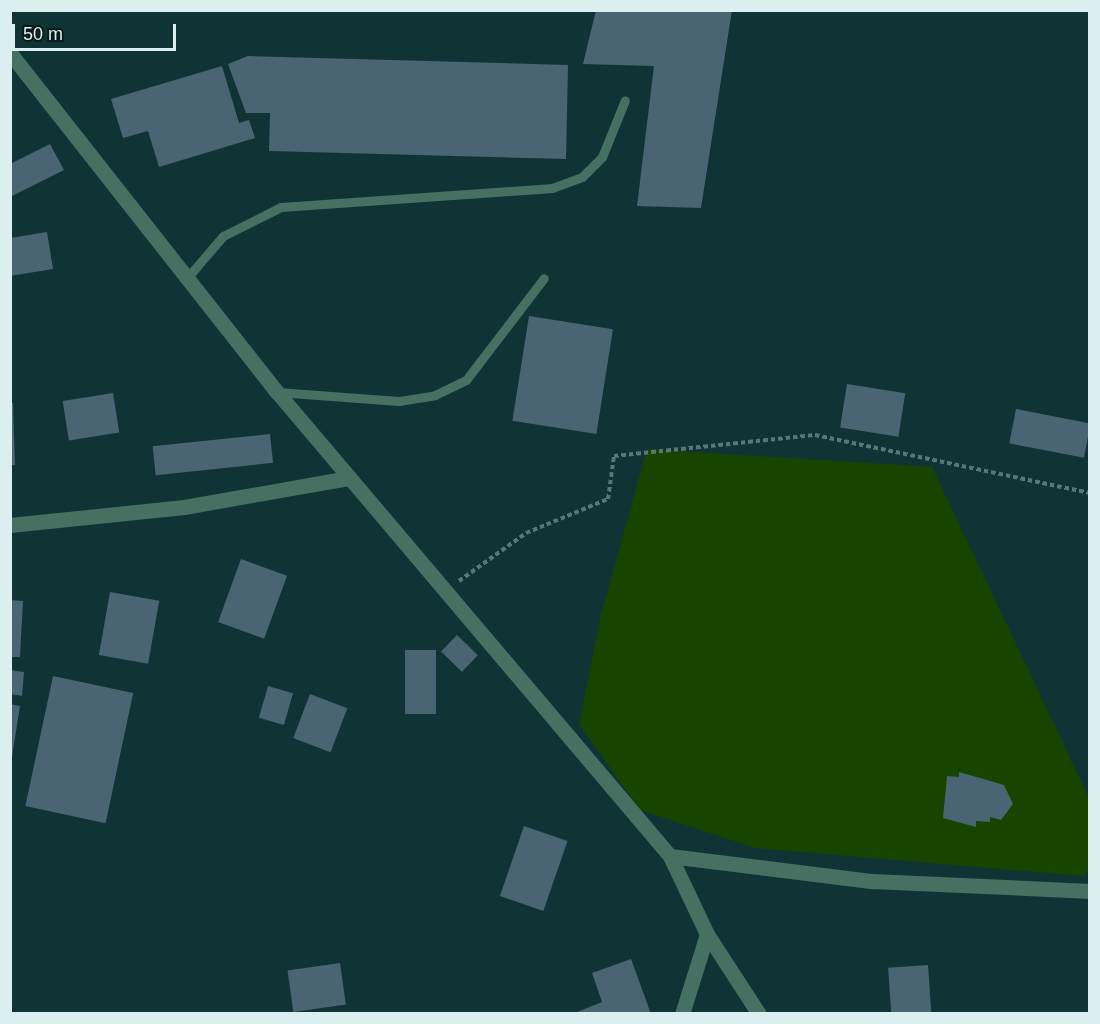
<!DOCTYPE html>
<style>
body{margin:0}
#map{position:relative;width:1100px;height:1024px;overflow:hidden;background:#103436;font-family:Helvetica,sans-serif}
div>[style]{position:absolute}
.green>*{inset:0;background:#174500}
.building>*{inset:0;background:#496473;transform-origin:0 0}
.path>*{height:4px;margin-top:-2px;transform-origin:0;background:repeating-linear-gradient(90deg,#597779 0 4.5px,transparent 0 7.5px)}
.service>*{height:9px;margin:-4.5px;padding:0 4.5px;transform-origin:4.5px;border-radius:4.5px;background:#467162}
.minor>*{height:15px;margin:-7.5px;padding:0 7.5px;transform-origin:7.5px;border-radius:7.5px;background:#467162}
.tertiary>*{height:15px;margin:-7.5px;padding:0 7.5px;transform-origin:7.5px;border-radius:7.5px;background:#467162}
span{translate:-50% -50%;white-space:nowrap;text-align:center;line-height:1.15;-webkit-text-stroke:4.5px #0a191a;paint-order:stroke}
.frame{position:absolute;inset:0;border:12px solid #dbeef0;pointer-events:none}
.scale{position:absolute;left:12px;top:24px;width:164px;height:27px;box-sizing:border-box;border:3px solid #dbeef0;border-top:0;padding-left:8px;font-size:18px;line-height:21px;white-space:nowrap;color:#dbeef0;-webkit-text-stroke:4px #0a191a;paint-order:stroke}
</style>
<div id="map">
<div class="green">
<i style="clip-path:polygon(647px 449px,932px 467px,1089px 798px,1089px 868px,1084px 876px,755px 848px,640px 810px,579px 724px,600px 619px)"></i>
</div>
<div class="building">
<i style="clip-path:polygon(596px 10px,732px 10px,701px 208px,637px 206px,654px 66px,583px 64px)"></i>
<i style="clip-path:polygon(248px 56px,568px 65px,566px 159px,269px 151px,270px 113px,246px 113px,228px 64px)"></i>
<i style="clip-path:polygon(222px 66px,239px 123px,249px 120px,255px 138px,159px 167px,148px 131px,123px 138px,111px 99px)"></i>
<i style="clip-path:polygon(50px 144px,64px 170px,10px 197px,10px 164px)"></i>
<i style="clip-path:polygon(47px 232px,53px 269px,10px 276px,10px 238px)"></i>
<i style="left:529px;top:316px;width:85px;height:106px;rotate:9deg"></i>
<i style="left:847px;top:384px;width:59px;height:44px;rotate:9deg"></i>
<i style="left:113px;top:393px;width:40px;height:51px;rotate:81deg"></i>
<i style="clip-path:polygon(10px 403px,13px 403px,15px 465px,10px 465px)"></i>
<i style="left:1016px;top:409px;width:76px;height:35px;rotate:11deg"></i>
<i style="left:270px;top:434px;width:29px;height:118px;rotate:84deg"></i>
<i style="left:241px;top:559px;width:49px;height:67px;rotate:20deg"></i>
<i style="left:110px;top:592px;width:50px;height:64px;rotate:10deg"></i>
<i style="clip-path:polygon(10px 600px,23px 601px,20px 657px,10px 657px)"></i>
<i style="left:457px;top:635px;width:29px;height:23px;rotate:44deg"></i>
<i style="left:405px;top:650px;width:31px;height:64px"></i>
<i style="clip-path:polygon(10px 670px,24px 672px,22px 696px,10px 694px)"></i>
<i style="left:53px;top:676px;width:82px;height:133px;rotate:12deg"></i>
<i style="left:268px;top:686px;width:26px;height:33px;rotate:16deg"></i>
<i style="left:310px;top:694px;width:40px;height:47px;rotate:21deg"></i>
<i style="clip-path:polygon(10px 704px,20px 706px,12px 757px,10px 757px)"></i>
<i style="clip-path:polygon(959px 772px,1004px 785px,1013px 804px,1001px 820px,990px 817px,990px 822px,976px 821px,976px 827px,943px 818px,947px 776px,959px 777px)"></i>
<i style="left:524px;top:826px;width:46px;height:74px;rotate:19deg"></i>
<i style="clip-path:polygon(631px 959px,651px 1014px,572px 1014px,602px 1002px,592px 973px)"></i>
<i style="left:340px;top:963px;width:42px;height:53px;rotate:82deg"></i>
<i style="left:928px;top:965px;width:49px;height:40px;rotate:86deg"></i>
</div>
<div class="path">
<i style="left:459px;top:581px;width:82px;rotate:-35.6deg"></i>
<i style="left:526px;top:533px;width:89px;rotate:-22.5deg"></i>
<i style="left:608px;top:499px;width:43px;rotate:-82.1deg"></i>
<i style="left:614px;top:456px;width:202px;rotate:-6deg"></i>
<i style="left:815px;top:435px;width:281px;rotate:11.9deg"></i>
</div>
<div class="service">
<i style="left:187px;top:278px;width:55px;rotate:-49.4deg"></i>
<i style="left:223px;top:236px;width:65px;rotate:-26.6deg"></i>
<i style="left:281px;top:207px;width:272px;rotate:-4deg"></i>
<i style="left:552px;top:188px;width:32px;rotate:-20deg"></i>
<i style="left:582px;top:177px;width:28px;rotate:-45deg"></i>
<i style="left:602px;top:157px;width:61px;rotate:-68deg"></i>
<i style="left:277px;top:392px;width:122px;rotate:4.2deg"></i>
<i style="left:399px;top:401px;width:36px;rotate:-9deg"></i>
<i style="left:435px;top:395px;width:34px;rotate:-26deg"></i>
<i style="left:466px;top:380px;width:128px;rotate:-52.6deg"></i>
</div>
<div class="minor">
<i style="left:10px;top:525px;width:175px;rotate:-5.9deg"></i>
<i style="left:184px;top:507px;width:167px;rotate:-10deg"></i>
<i style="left:670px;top:856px;width:204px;rotate:7.1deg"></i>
<i style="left:872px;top:881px;width:218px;rotate:2.6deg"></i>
<i style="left:682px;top:1014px;width:84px;rotate:-72.6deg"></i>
</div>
<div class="tertiary">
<i style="left:10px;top:53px;width:432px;rotate:51.8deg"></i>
<i style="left:277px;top:392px;width:608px;rotate:49.74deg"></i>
<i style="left:670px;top:856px;width:86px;rotate:64.6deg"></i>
<i style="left:707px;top:934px;width:95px;rotate:57deg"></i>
</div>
<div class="frame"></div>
<div class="scale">50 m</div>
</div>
